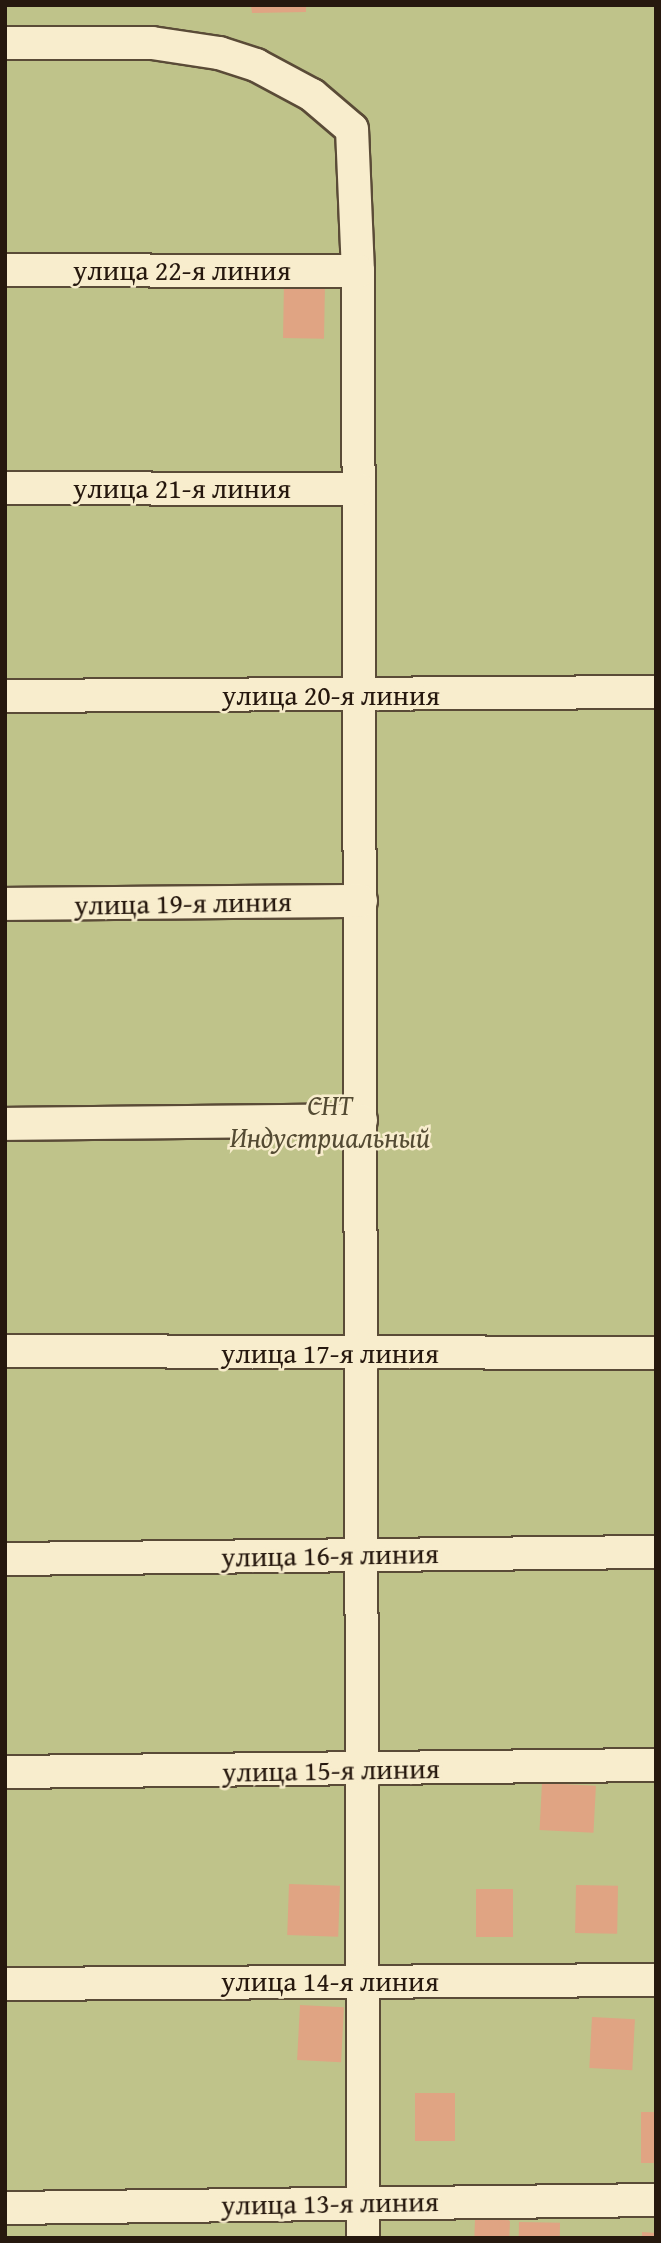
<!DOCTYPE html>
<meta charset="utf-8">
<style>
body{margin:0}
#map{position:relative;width:661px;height:2243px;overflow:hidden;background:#f5e4b2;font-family:"Gentium Book Plus",serif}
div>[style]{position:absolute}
.green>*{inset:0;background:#bfc38a;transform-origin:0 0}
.building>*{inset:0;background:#e0a483;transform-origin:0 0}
.roads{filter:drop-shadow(2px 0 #5a4b37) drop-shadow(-2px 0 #5a4b37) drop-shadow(0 2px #5a4b37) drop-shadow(0 -2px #5a4b37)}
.minor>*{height:32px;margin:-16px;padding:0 16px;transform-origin:16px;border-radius:16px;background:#f8edcd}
span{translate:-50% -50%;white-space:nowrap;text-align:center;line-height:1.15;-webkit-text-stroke:5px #f8edcd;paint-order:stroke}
.street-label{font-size:28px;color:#26180e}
.park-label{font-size:28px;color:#544b33;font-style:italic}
.frame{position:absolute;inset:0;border:7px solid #26180e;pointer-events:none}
</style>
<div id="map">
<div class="green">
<i style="left:5px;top:5px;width:651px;height:2233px"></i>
</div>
<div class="building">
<i style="clip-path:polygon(251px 5px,306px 5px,306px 12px,252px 13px)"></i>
<i style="left:284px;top:282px;width:41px;height:56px;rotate:1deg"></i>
<i style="left:542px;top:1783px;width:54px;height:47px;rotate:3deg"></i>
<i style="left:289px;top:1884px;width:51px;height:51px;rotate:2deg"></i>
<i style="left:576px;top:1885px;width:42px;height:48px;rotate:1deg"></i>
<i style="left:476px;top:1889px;width:37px;height:48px"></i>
<i style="left:300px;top:2005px;width:44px;height:55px;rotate:3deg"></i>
<i style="left:592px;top:2017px;width:43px;height:51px;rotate:3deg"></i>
<i style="left:415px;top:2093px;width:40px;height:48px"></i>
<i style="left:641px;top:2112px;width:15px;height:51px"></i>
<i style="left:475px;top:2219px;width:35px;height:19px;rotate:2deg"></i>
<i style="left:519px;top:2222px;width:41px;height:16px;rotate:1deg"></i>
<i style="clip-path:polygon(642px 2232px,656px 2233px,656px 2238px,642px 2238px)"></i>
</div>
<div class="roads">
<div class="minor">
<i style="left:5px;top:43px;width:147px"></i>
<i style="left:152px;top:43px;width:68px;rotate:8.5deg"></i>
<i style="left:219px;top:53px;width:39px;rotate:18deg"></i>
<i style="left:256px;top:65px;width:64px;rotate:28.2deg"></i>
<i style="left:312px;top:95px;width:52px;rotate:40.4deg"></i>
<i style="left:352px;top:129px;width:142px;rotate:87.6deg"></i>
<i style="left:358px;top:271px;width:1967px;rotate:89.85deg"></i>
<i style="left:5px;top:270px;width:353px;rotate:0.2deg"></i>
<i style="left:5px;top:488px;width:354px;rotate:0.2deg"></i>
<i style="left:5px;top:696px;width:651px;rotate:-0.35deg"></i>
<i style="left:5px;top:904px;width:356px;rotate:-0.5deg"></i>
<i style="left:5px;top:1124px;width:356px;rotate:-0.6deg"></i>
<i style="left:5px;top:1351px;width:651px;rotate:0.18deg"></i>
<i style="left:5px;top:1559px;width:651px;rotate:-0.62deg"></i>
<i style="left:5px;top:1772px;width:651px;rotate:-0.62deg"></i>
<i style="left:5px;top:1984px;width:651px;rotate:-0.35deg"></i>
<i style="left:5px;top:2208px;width:651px;rotate:-0.7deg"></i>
</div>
</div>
<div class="street-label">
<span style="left:182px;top:270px">улица 22-я линия</span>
<span style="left:182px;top:488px">улица 21-я линия</span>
<span style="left:331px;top:695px">улица 20-я линия</span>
<span style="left:183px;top:903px;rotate:-1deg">улица 19-я линия</span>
<span style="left:330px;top:1353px">улица 17-я линия</span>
<span style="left:330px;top:1555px;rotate:-1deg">улица 16-я линия</span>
<span style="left:331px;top:1770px;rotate:-1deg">улица 15-я линия</span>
<span style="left:330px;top:1981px">улица 14-я линия</span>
<span style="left:330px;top:2203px;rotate:-1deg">улица 13-я линия</span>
</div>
<div class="park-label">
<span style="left:330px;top:1121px">СНТ<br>Индустриальный</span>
</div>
<div class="frame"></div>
</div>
